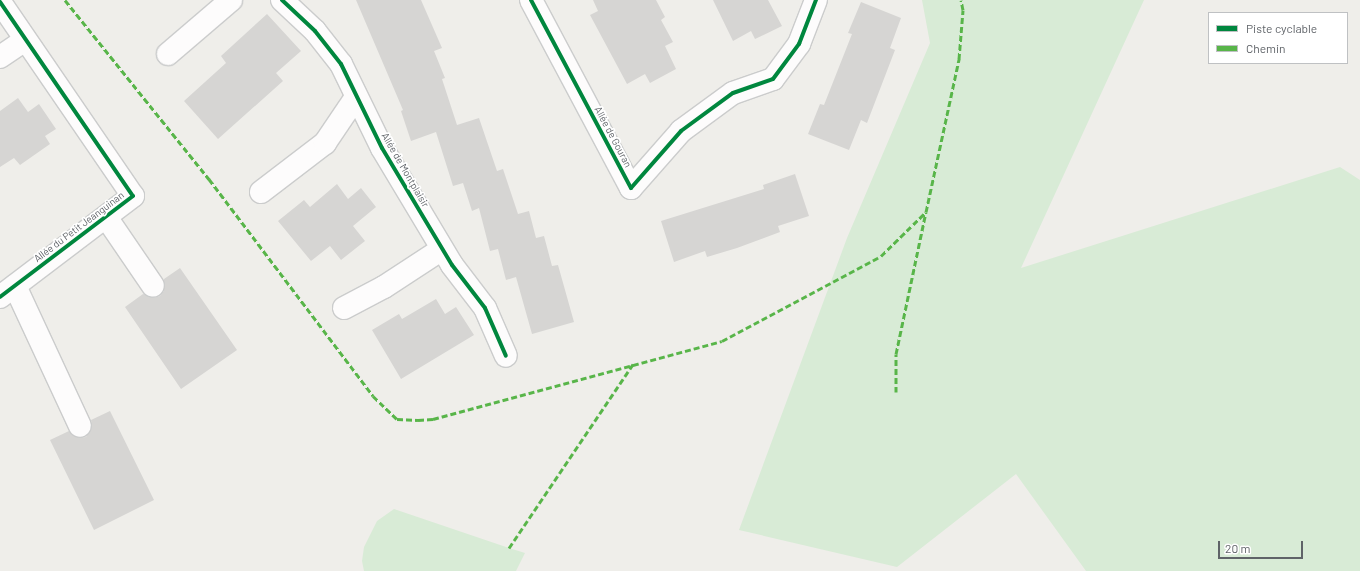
<!DOCTYPE html>
<meta charset="utf-8">
<style>
body{margin:0}
#map{position:relative;width:1360px;height:571px;overflow:hidden;background:#efeeea;font-family:Barlow,sans-serif}
div>[style]{position:absolute}
.green>*{inset:0;background:#d8ebd6}
.building>*{inset:0;background:#d6d5d3}
.roads{filter:drop-shadow(1px 0 #cbcccc) drop-shadow(-1px 0 #cbcccc) drop-shadow(0 1px #cbcccc) drop-shadow(0 -1px #cbcccc)}
.minor>*{height:22px;margin:-11px;padding:0 11px;transform-origin:11px;border-radius:11px;background:#fdfcfc}
.quiet>*{height:3px;margin-top:-1.5px;transform-origin:0;background:repeating-linear-gradient(90deg,#58b549 0 6px,transparent 0 9px)}
.cycleway>*{height:4px;margin:-2px;padding:0 2px;transform-origin:2px;border-radius:2px;background:#00873e}
span{translate:-50% -50%;white-space:nowrap;text-align:center;line-height:1.15;-webkit-text-stroke:3.5px #fff;paint-order:stroke}
.street-label{font-size:10px;color:#5f6368}
.legend{position:absolute;left:1208px;top:12px;width:140px;height:52px;box-sizing:border-box;background:#fff;border:1px solid #bfc1c3;margin:0;padding:5px 7px;list-style:none;font-size:12px;color:#5f6368}
.legend li{display:flex;align-items:center;gap:8px;height:20px}
.legend b{width:20px;border:1px solid #bfc1c3}
.scale{position:absolute;left:1218px;top:541px;width:85px;height:18px;box-sizing:border-box;border:2px solid #5f6368;border-top:0;padding-left:5px;font-size:12px;line-height:14px;white-space:nowrap;color:#5f6368;-webkit-text-stroke:3px #fff;paint-order:stroke}
</style>
<div id="map">
<div class="green">
<i style="clip-path:polygon(922px 0,1144px 0,1021px 268px,1340px 167px,1360px 180px,1360px 571px,1086px 571px,1016px 474px,897px 567px,739px 530px,847px 238px,930px 43px)"></i>
<i style="clip-path:polygon(394px 509px,509px 548px,525px 553px,516px 571px,364px 571px,362px 561px,364px 547px,377px 521px)"></i>
</div>
<div class="building">
<i style="clip-path:polygon(356px 0,421px 0,442px 48px,434px 51px,445px 78px,442px 79px,457px 125px,479px 118px,497px 171px,503px 169px,518px 214px,529px 211px,536px 238px,544px 236px,552px 266px,558px 265px,574px 322px,532px 334px,516px 277px,506px 280px,498px 249px,490px 251px,479px 208px,472px 211px,463px 183px,453px 186px,436px 132px,411px 141px,401px 111px,403px 110px)"></i>
<i style="clip-path:polygon(593px 0,656px 0,665px 17px,661px 20px,673px 42px,665px 46px,676px 69px,650px 83px,645px 74px,627px 84px,590px 15px,598px 11px)"></i>
<i style="clip-path:polygon(713px 0,768px 0,782px 26px,755px 39px,751px 31px,733px 41px)"></i>
<i style="clip-path:polygon(861px 2px,901px 18px,890px 48px,895px 50px,867px 123px,861px 120px,849px 150px,808px 134px,820px 104px,824px 105px,852px 34px,848px 33px)"></i>
<i style="clip-path:polygon(267px 14px,301px 51px,276px 73px,283px 81px,218px 139px,184px 101px,226px 63px,221px 56px)"></i>
<i style="clip-path:polygon(18px 98px,28px 112px,39px 104px,56px 129px,45px 136px,50px 144px,20px 165px,14px 158px,0 167px,0 111px)"></i>
<i style="clip-path:polygon(795px 174px,809px 216px,778px 226px,780px 232px,737px 248px,707px 257px,705px 251px,674px 262px,661px 221px,764px 189px,763px 185px)"></i>
<i style="clip-path:polygon(337px 184px,348px 199px,361px 188px,376px 207px,353px 226px,365px 241px,341px 260px,330px 246px,311px 261px,278px 221px,304px 200px,310px 207px)"></i>
<i style="clip-path:polygon(180px 268px,237px 350px,181px 389px,125px 307px,143px 294px,154px 298px,160px 296px,164px 291px,164px 279px)"></i>
<i style="clip-path:polygon(436px 299px,445px 314px,456px 307px,474px 335px,401px 379px,372px 330px,399px 314px,402px 319px)"></i>
<i style="clip-path:polygon(110px 411px,154px 500px,94px 530px,50px 440px,69px 431px,79px 438px,86px 437px,92px 427px,91px 420px)"></i>
</div>
<div class="roads">
<div class="minor">
<i style="left:282px;top:0;width:45px;rotate:43.2deg"></i>
<i style="left:315px;top:31px;width:42px;rotate:51.8deg"></i>
<i style="left:341px;top:64px;width:93px;rotate:64deg"></i>
<i style="left:382px;top:148px;width:136px;rotate:59.1deg"></i>
<i style="left:452px;top:265px;width:54px;rotate:52.5deg"></i>
<i style="left:485px;top:308px;width:52px;rotate:66.4deg"></i>
<i style="left:531px;top:0;width:213px;rotate:62deg"></i>
<i style="left:631px;top:188px;width:76px;rotate:-48.7deg"></i>
<i style="left:681px;top:131px;width:64px;rotate:-36.2deg"></i>
<i style="left:733px;top:93px;width:42px;rotate:-19.3deg"></i>
<i style="left:773px;top:79px;width:44px;rotate:-53.4deg"></i>
<i style="left:799px;top:44px;width:47px;rotate:-68.9deg"></i>
<i style="left:0;top:2px;width:235px;rotate:55.6deg"></i>
<i style="left:133px;top:196px;width:167px;rotate:142.8deg"></i>
<i style="left:168px;top:54px;width:83px;rotate:-40.6deg"></i>
<i style="left:0;top:57px;width:30px;rotate:-34deg"></i>
<i style="left:261px;top:192px;width:81px;rotate:-37.4deg"></i>
<i style="left:325px;top:143px;width:55px;rotate:-56deg"></i>
<i style="left:106px;top:217px;width:83px;rotate:55.7deg"></i>
<i style="left:15px;top:286px;width:154px;rotate:65.1deg"></i>
<i style="left:344px;top:308px;width:45px;rotate:-27.7deg"></i>
<i style="left:384px;top:287px;width:69px;rotate:-33.2deg"></i>
</div>
</div>
<div class="quiet">
<i style="left:65px;top:0;width:230px;rotate:51.2deg"></i>
<i style="left:209px;top:179px;width:272px;rotate:52.9deg"></i>
<i style="left:373px;top:396px;width:33px;rotate:44deg"></i>
<i style="left:397px;top:419px;width:21px;rotate:3deg"></i>
<i style="left:418px;top:420px;width:15px;rotate:-4deg"></i>
<i style="left:433px;top:419px;width:299px;rotate:-15.1deg"></i>
<i style="left:722px;top:341px;width:180px;rotate:-28.1deg"></i>
<i style="left:881px;top:256px;width:63px;rotate:-44.4deg"></i>
<i style="left:926px;top:212px;width:157px;rotate:-77.8deg"></i>
<i style="left:959px;top:59px;width:49px;rotate:-85.3deg"></i>
<i style="left:963px;top:10px;width:10px;rotate:-101deg"></i>
<i style="left:896px;top:392px;width:38px;rotate:-90deg"></i>
<i style="left:896px;top:354px;width:145px;rotate:-78.1deg"></i>
<i style="left:509px;top:548px;width:223px;rotate:-56deg"></i>
</div>
<div class="cycleway">
<i style="left:282px;top:0;width:45px;rotate:43.2deg"></i>
<i style="left:315px;top:31px;width:42px;rotate:51.8deg"></i>
<i style="left:341px;top:64px;width:93px;rotate:64deg"></i>
<i style="left:382px;top:148px;width:136px;rotate:59.1deg"></i>
<i style="left:452px;top:265px;width:54px;rotate:52.5deg"></i>
<i style="left:485px;top:308px;width:52px;rotate:66.4deg"></i>
<i style="left:531px;top:0;width:213px;rotate:62deg"></i>
<i style="left:631px;top:188px;width:76px;rotate:-48.7deg"></i>
<i style="left:681px;top:131px;width:64px;rotate:-36.2deg"></i>
<i style="left:733px;top:93px;width:42px;rotate:-19.3deg"></i>
<i style="left:773px;top:79px;width:44px;rotate:-53.4deg"></i>
<i style="left:799px;top:44px;width:47px;rotate:-68.9deg"></i>
<i style="left:0;top:2px;width:235px;rotate:55.6deg"></i>
<i style="left:133px;top:196px;width:167px;rotate:142.8deg"></i>
</div>
<div class="street-label">
<span style="left:613px;top:137px;rotate:62deg">Allée de Gouran</span>
<span style="left:405px;top:170px;rotate:60deg">Allée de Montplaisir</span>
<span style="left:79px;top:227px;rotate:-37deg">Allée du Petit Jeanguinan</span>
</div>
<ul class="legend">
<li><b style="height:5px;background:#00873e"></b>Piste cyclable</li>
<li><b style="height:5px;background:#58b549"></b>Chemin</li>
</ul>
<div class="scale">20 m</div>
</div>
